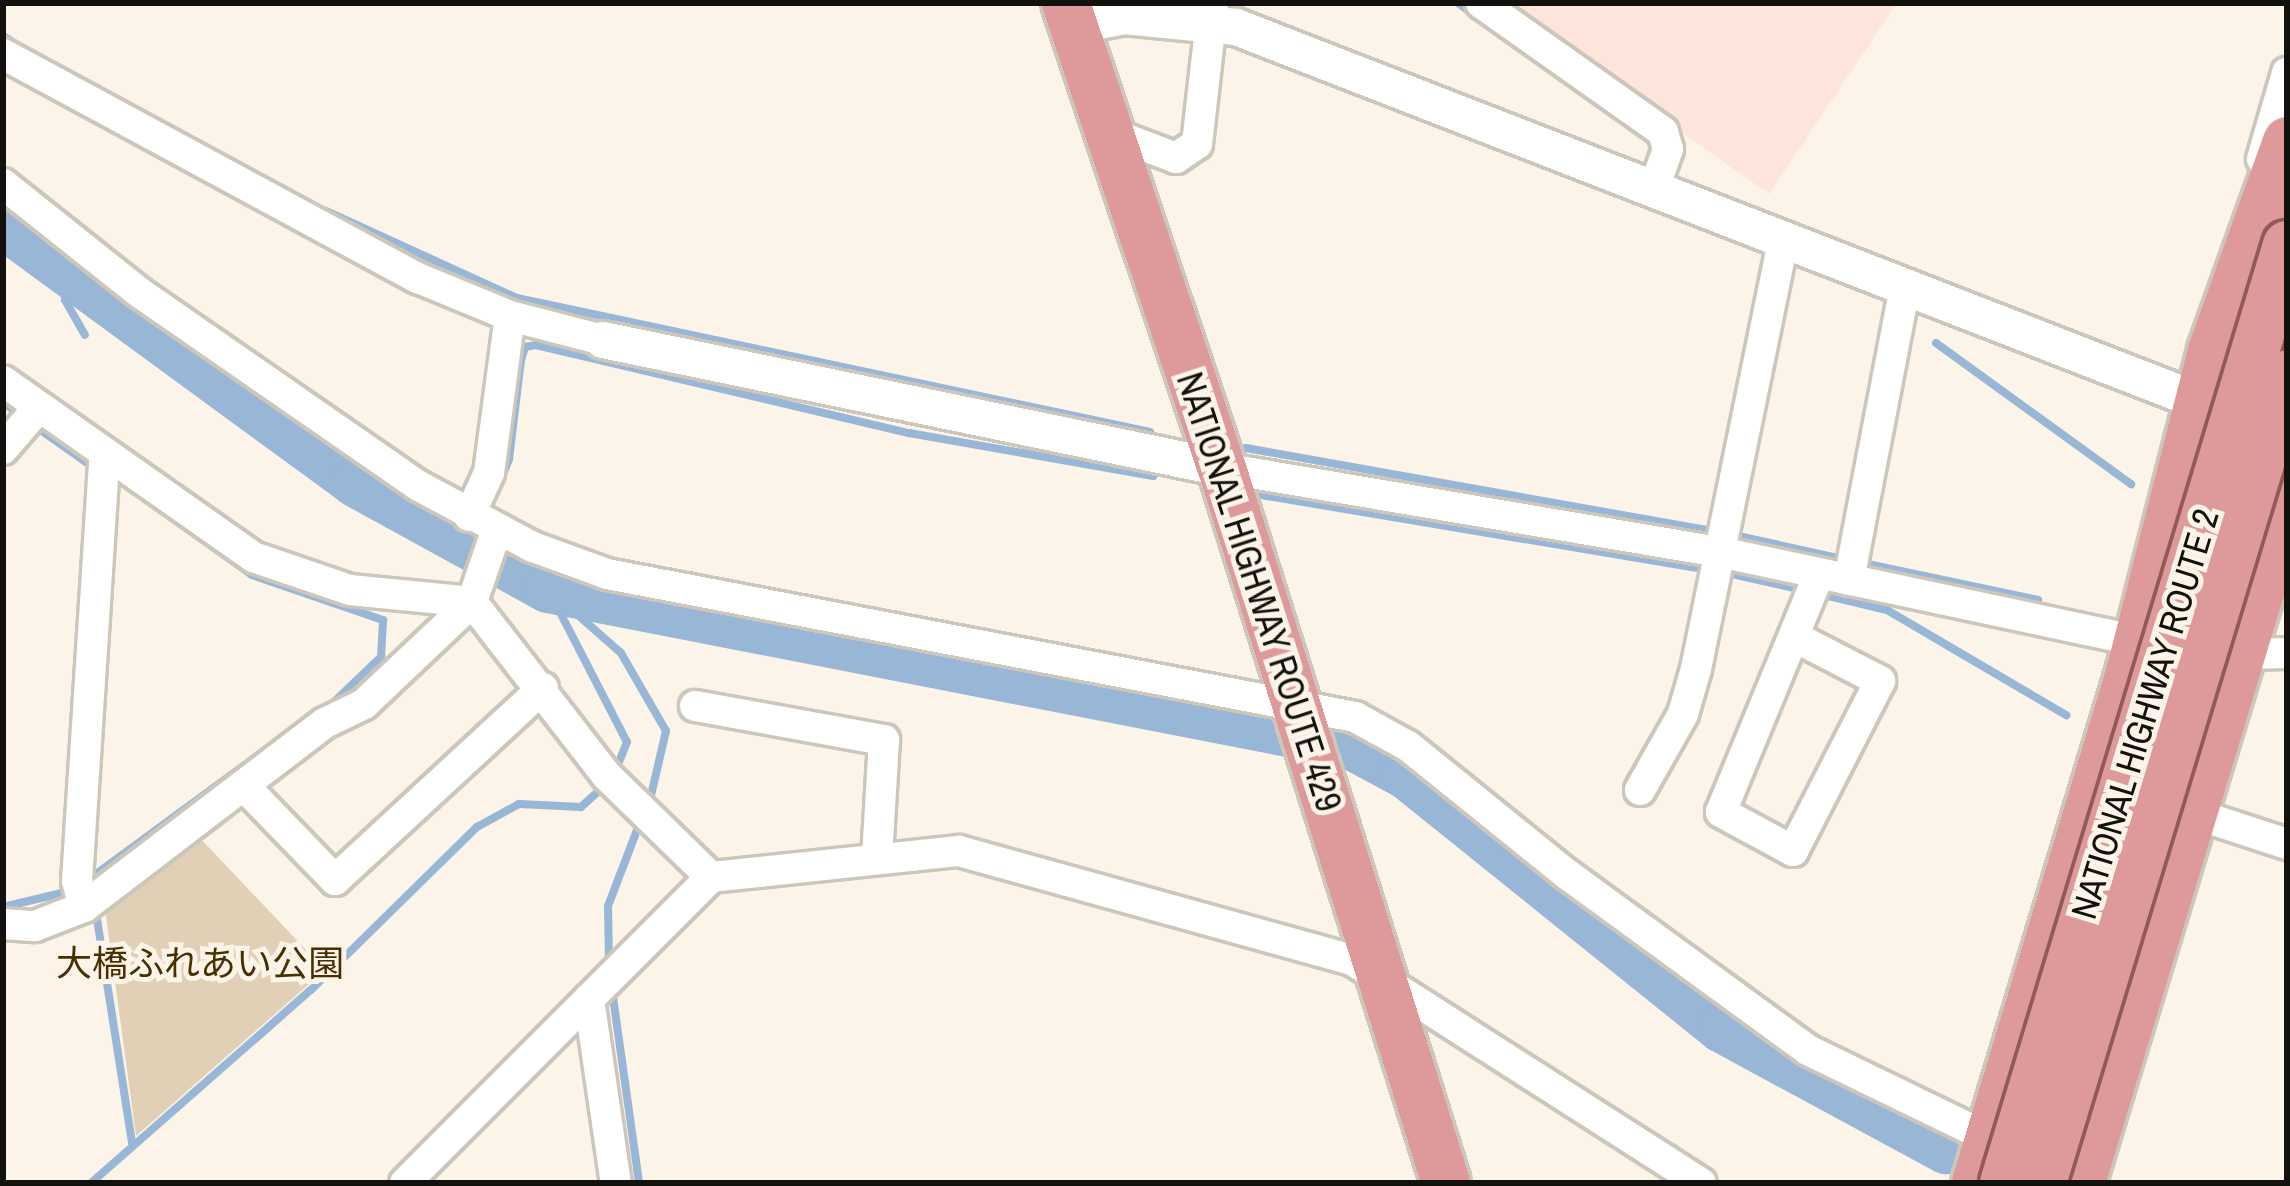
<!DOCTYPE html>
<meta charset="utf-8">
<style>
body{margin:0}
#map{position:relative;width:2290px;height:1186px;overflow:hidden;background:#fcf4e8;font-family:"Archivo Narrow","Noto Sans JP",sans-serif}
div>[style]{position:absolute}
.industrial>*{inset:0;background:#fee5db}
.green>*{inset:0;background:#e1d0b6}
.stream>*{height:8px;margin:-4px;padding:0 4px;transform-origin:4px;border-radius:4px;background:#98b6d6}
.river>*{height:48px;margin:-24px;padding:0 24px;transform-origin:24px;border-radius:24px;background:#98b6d6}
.roads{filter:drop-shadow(3px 0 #cdc6ba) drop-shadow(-3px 0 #cdc6ba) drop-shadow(0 3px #cdc6ba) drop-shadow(0 -3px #cdc6ba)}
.minor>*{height:30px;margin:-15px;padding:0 15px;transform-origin:15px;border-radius:15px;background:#fff}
.tertiary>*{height:36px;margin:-18px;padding:0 18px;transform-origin:18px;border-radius:18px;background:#fff}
.trunk>*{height:48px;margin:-24px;padding:0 24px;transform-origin:24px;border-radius:24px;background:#de9a9b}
.bridges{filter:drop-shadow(3px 0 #925959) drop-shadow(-3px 0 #925959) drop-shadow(0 3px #925959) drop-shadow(0 -3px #925959)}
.trunk-bridge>*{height:48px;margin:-24px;padding:0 24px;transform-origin:24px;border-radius:24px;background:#de9a9b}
span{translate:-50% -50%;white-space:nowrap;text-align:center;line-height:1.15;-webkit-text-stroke:10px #fcf4e8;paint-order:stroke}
.street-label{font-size:36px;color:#13110d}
.park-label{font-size:36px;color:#472f00}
.frame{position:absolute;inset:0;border:6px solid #13110d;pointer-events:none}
</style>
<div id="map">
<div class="industrial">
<i style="clip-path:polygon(1499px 3px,1897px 3px,1769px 194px)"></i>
</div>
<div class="green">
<i style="clip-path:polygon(198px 836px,325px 970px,136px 1136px,105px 908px)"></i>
</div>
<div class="stream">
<i style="left:1458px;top:3px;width:22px;rotate:36deg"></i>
<i style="left:3px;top:36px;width:28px;rotate:32deg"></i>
<i style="left:326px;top:211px;width:210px;rotate:24.5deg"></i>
<i style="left:517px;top:298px;width:647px;rotate:11.95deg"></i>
<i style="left:72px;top:279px;width:22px;rotate:108deg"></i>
<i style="left:65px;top:300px;width:40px;rotate:60.3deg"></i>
<i style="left:1936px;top:343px;width:241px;rotate:35.9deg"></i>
<i style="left:3px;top:402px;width:21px;rotate:37deg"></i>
<i style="left:32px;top:424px;width:75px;rotate:35.2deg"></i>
<i style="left:1246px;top:448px;width:475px;rotate:10.1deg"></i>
<i style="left:116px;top:478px;width:167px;rotate:35.5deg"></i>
<i style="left:252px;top:575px;width:139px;rotate:19deg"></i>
<i style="left:383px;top:620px;width:37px;rotate:93deg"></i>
<i style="left:381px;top:657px;width:69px;rotate:136.2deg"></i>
<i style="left:497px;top:489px;width:32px;rotate:-68deg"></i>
<i style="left:509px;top:459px;width:100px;rotate:-83.1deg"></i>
<i style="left:521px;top:360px;width:14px;rotate:-73deg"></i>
<i style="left:525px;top:347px;width:11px;rotate:-10deg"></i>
<i style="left:536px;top:345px;width:383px;rotate:13.3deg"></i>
<i style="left:909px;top:433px;width:248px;rotate:10deg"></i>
<i style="left:1261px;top:495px;width:453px;rotate:9.5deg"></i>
<i style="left:1729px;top:534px;width:117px;rotate:12.4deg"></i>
<i style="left:456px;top:545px;width:24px;rotate:-54deg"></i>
<i style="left:1858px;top:562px;width:184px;rotate:11.9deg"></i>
<i style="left:1723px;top:572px;width:81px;rotate:12.8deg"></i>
<i style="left:548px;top:589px;width:172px;rotate:62.7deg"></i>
<i style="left:627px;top:742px;width:35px;rotate:112deg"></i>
<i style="left:1816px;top:593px;width:73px;rotate:13.5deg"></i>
<i style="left:1887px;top:610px;width:208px;rotate:30.4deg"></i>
<i style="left:554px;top:594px;width:89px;rotate:41.4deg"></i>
<i style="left:621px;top:653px;width:90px;rotate:60deg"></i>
<i style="left:666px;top:731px;width:75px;rotate:103.1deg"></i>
<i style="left:88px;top:880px;width:279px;rotate:-36.3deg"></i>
<i style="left:3px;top:907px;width:69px;rotate:-13.4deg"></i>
<i style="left:97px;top:919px;width:227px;rotate:81.1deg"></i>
<i style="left:609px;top:963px;width:57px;rotate:-91deg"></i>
<i style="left:608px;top:906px;width:95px;rotate:-69.1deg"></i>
<i style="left:612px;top:990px;width:195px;rotate:82deg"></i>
<i style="left:91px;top:1183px;width:293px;rotate:-41.3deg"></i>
<i style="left:311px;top:990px;width:233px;rotate:-44.5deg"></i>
<i style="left:477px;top:827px;width:48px;rotate:-28.7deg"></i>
<i style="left:519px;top:804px;width:62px;rotate:2.8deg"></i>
<i style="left:581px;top:807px;width:31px;rotate:-42deg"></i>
</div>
<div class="river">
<i style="left:3px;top:225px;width:436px;rotate:36.2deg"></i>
<i style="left:355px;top:483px;width:220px;rotate:28.8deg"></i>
<i style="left:548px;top:589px;width:817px;rotate:11.01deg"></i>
<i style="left:1350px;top:745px;width:64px;rotate:28.2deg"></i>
<i style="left:1406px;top:775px;width:405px;rotate:38.8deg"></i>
<i style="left:1722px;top:1029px;width:255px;rotate:28.4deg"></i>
</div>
<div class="roads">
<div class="minor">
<i style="left:1481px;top:3px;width:223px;rotate:35.3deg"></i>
<i style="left:1663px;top:132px;width:18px;rotate:74deg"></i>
<i style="left:1668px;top:149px;width:41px;rotate:109.7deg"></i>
<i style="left:3px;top:54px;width:472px;rotate:28.4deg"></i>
<i style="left:418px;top:278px;width:100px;rotate:22.4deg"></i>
<i style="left:510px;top:316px;width:96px;rotate:14.5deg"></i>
<i style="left:1108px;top:132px;width:73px;rotate:20.9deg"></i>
<i style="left:1176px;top:158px;width:25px;rotate:-34deg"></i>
<i style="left:1197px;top:144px;width:142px;rotate:-83.5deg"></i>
<i style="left:2262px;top:159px;width:90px;rotate:-73.8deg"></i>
<i style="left:3px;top:184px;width:175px;rotate:38.5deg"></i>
<i style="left:140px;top:293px;width:339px;rotate:34.7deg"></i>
<i style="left:419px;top:486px;width:129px;rotate:28.2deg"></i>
<i style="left:533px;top:547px;width:79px;rotate:20deg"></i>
<i style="left:607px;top:574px;width:762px;rotate:10.82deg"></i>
<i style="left:1355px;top:717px;width:60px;rotate:28.7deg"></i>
<i style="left:1408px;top:746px;width:206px;rotate:38.9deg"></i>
<i style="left:1568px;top:875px;width:297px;rotate:36.1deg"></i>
<i style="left:1808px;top:1050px;width:216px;rotate:25.9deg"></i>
<i style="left:3px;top:381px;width:306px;rotate:35.1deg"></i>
<i style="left:253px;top:557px;width:102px;rotate:18.8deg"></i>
<i style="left:350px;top:590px;width:123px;rotate:5.6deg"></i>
<i style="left:472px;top:602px;width:219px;rotate:52.2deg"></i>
<i style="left:606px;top:775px;width:146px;rotate:44.2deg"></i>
<i style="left:3px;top:449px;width:54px;rotate:-49.5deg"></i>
<i style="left:1222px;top:468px;width:500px;rotate:9.6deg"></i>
<i style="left:1715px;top:551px;width:428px;rotate:12deg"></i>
<i style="left:469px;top:516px;width:47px;rotate:-65.1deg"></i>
<i style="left:489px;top:473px;width:158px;rotate:-82.4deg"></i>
<i style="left:1849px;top:580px;width:299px;rotate:-79.2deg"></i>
<i style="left:1795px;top:637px;width:96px;rotate:27.4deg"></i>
<i style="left:1880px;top:681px;width:191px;rotate:117.1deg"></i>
<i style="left:1793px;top:851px;width:82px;rotate:-151.6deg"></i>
<i style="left:1721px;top:812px;width:257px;rotate:-67.6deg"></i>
<i style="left:2240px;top:654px;width:47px;rotate:-1.2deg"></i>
<i style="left:695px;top:706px;width:192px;rotate:10.2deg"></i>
<i style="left:884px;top:740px;width:118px;rotate:93.4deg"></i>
<i style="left:244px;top:786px;width:131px;rotate:45.9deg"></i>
<i style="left:335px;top:880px;width:283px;rotate:-42.7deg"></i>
<i style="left:1640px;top:790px;width:87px;rotate:-60.5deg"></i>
<i style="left:1683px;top:714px;width:47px;rotate:-73.9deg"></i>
<i style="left:1696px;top:669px;width:440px;rotate:-78.5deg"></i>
<i style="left:2192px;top:813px;width:100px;rotate:18.1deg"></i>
<i style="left:84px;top:907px;width:27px;rotate:-105deg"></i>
<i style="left:77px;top:881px;width:424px;rotate:-86.3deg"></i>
<i style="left:3px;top:924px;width:32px;rotate:4deg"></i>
<i style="left:35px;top:926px;width:53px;rotate:-21.2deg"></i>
<i style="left:84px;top:907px;width:303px;rotate:-37.4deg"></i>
<i style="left:325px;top:723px;width:43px;rotate:-26deg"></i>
<i style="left:364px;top:704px;width:149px;rotate:-43.4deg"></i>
<i style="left:472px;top:602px;width:77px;rotate:-71.1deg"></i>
<i style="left:589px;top:999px;width:186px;rotate:81.7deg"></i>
<i style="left:405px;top:1183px;width:433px;rotate:-45deg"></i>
<i style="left:711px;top:877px;width:249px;rotate:-6deg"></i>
<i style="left:959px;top:851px;width:408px;rotate:15.5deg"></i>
<i style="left:1352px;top:960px;width:414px;rotate:32.6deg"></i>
</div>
<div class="tertiary">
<i style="left:1074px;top:26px;width:51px;rotate:-11.3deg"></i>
<i style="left:1124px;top:16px;width:113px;rotate:5.6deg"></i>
<i style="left:1236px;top:27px;width:1058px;rotate:21.23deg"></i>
<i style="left:603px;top:340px;width:632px;rotate:11.68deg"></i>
</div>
<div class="trunk">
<i style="left:1066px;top:3px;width:490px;rotate:71.5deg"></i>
<i style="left:1222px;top:468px;width:749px;rotate:72.6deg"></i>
<i style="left:1976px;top:1183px;width:533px;rotate:-73.2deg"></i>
<i style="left:2130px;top:673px;width:332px;rotate:-75.7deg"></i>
<i style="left:2212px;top:351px;width:223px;rotate:-70.3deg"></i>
<i style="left:2081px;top:1183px;width:711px;rotate:-73.15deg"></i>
</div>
</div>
<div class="bridges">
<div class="trunk-bridge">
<i style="left:2004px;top:1183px;width:980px;rotate:-73.21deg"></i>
<i style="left:2042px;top:1183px;width:845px;rotate:-73.15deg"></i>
</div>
</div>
<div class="street-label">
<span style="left:1259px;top:592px;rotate:72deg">NATIONAL HIGHWAY ROUTE 429</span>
<span style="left:2145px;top:714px;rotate:-73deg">NATIONAL HIGHWAY ROUTE 2</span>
</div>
<div class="park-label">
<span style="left:200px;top:964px">大橋ふれあい公園</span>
</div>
<div class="frame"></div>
</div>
